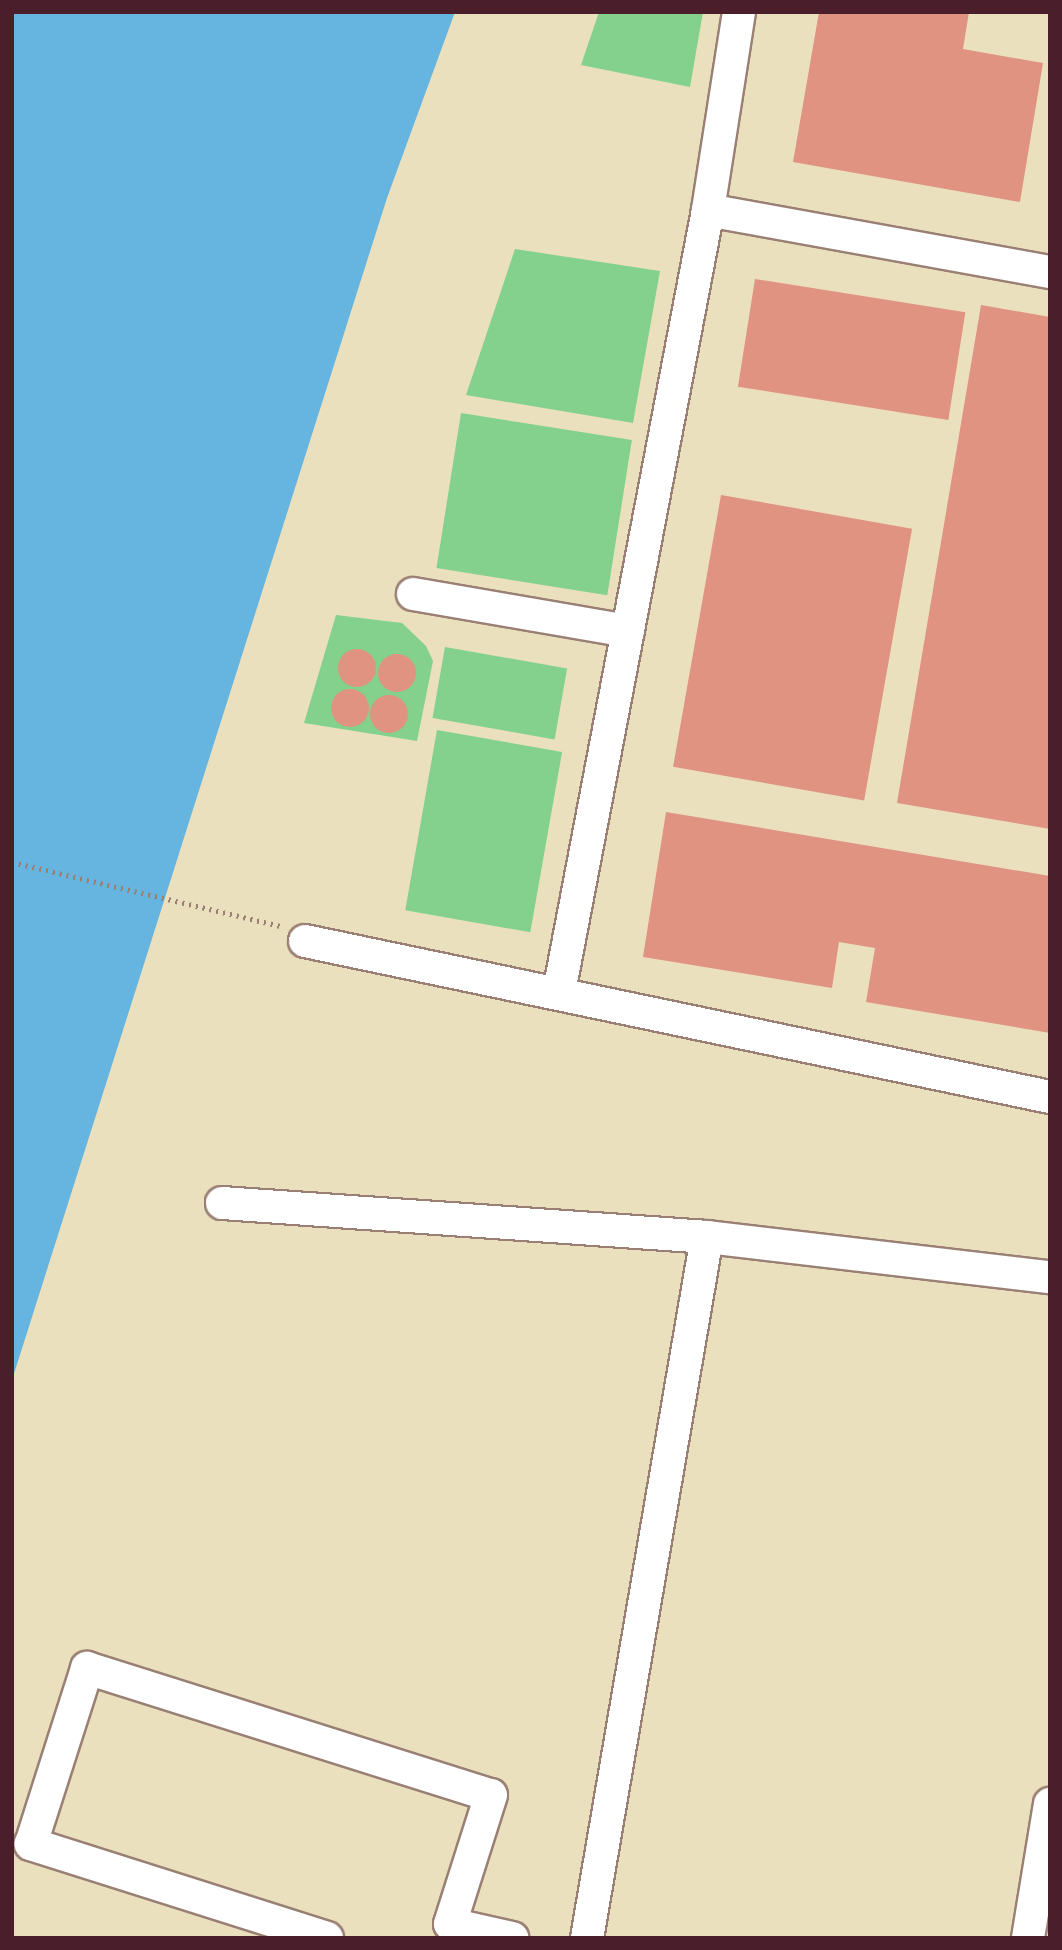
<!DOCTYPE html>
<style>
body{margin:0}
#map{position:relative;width:1062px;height:1950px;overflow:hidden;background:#eae0bd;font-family:Delius,sans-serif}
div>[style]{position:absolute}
.green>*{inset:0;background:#84d08d;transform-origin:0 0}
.water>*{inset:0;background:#66b4e0}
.building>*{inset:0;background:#e09381;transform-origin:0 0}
.round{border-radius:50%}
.path>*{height:4.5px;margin-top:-2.25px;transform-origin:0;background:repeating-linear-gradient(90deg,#9a8074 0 2px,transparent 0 7px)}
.roads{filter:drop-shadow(2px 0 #9a8074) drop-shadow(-2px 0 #9a8074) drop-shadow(0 2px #9a8074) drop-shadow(0 -2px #9a8074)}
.minor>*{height:32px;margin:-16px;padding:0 16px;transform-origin:16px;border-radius:16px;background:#fff}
span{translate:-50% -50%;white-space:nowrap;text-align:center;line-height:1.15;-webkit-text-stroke:5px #f6f6f2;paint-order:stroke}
.frame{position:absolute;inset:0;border:14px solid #4a1f2b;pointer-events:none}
</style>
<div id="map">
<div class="green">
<i style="clip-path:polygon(599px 12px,703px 12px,690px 87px,581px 65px)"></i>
<i style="clip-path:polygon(515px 249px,660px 271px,633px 423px,466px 395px)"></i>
<i style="left:461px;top:413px;width:173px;height:157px;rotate:9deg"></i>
<i style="clip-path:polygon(336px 615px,402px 623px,426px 646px,433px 661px,417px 741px,304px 723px)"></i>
<i style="left:445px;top:647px;width:124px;height:72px;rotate:10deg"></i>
<i style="left:437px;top:730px;width:127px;height:183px;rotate:10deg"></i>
</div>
<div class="water">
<i style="clip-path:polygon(12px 12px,455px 12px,387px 198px,12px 1380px)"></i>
</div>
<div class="building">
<i style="clip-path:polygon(819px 12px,969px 12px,963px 49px,1043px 63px,1020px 202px,793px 162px)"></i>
<i style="left:755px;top:279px;width:213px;height:109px;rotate:9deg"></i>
<i style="clip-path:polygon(981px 305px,1050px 317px,1050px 829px,897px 803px)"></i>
<i style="left:721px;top:495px;width:194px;height:276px;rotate:10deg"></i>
<i class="round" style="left:338px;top:649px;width:38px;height:38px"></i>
<i class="round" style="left:378px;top:654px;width:38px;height:38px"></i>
<i class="round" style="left:331px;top:689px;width:38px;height:38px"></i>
<i class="round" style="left:370px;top:695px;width:38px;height:38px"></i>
<i style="clip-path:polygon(666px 812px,1050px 876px,1050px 1033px,866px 1002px,875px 948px,839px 942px,832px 988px,643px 957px)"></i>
</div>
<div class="path">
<i style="left:12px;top:862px;width:276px;rotate:13.4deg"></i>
</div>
<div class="roads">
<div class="minor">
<i style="left:708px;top:210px;width:348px;rotate:10.3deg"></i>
<i style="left:413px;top:594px;width:218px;rotate:9.8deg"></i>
<i style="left:305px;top:941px;width:761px;rotate:11.83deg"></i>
<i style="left:559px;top:992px;width:796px;rotate:-79.21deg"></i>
<i style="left:708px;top:210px;width:200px;rotate:-81.1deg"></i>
<i style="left:222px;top:1203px;width:486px;rotate:4deg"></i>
<i style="left:707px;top:1237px;width:345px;rotate:6.7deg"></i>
<i style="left:327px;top:1938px;width:311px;rotate:-162.4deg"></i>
<i style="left:31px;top:1844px;width:185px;rotate:-72.3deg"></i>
<i style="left:87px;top:1668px;width:423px;rotate:17.5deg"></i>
<i style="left:491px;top:1795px;width:135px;rotate:107.6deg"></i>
<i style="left:450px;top:1924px;width:64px;rotate:12.7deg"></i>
<i style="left:587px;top:1938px;width:711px;rotate:-80.29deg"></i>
<i style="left:1028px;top:1938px;width:136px;rotate:-80.7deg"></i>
</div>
</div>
<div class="frame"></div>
</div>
